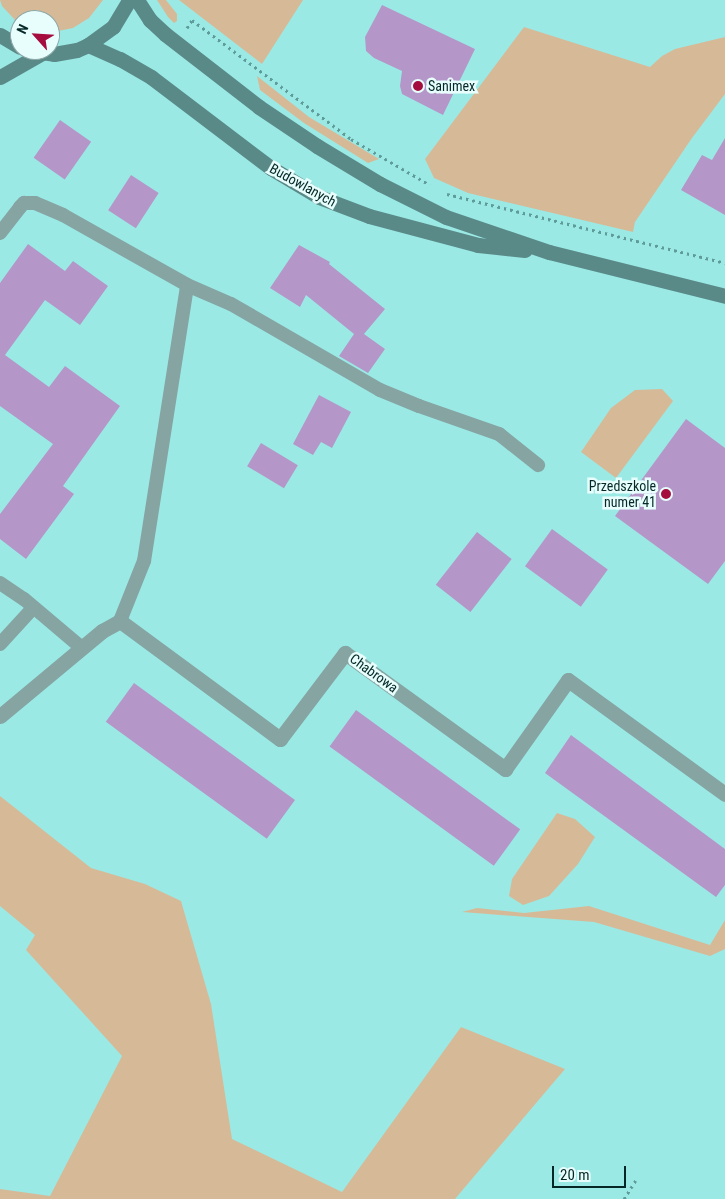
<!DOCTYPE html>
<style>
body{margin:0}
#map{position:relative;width:725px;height:1199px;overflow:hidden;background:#9be9e5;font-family:"Roboto Condensed",sans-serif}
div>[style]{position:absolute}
.green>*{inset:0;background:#d6ba98}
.building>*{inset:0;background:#b497c8;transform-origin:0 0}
.path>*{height:3px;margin-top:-1.5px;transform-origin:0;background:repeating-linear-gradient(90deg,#5f9c99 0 2.5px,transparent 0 6.5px)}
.lane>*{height:14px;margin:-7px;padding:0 7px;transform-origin:7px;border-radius:7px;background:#85a4a2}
.street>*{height:15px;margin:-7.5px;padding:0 7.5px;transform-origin:7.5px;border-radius:7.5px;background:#85a4a2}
.secondary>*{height:15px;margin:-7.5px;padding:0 7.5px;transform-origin:7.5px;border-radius:7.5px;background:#5a8a88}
.dots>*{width:14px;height:14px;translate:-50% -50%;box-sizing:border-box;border:2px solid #e8fefd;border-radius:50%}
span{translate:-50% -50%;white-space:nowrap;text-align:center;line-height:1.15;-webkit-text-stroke:5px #e8fefd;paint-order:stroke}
.poi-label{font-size:14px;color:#052827}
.left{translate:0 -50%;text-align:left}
.right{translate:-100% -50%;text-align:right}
.street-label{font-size:14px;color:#052827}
.north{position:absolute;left:10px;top:10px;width:50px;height:50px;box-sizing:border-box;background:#e8fefd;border:1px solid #8da8a7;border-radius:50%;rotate:296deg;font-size:14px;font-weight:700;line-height:20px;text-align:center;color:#052827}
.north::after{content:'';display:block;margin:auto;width:18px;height:22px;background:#a60d3f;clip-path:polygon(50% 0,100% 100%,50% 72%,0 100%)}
.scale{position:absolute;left:552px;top:1166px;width:74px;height:22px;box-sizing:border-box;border:2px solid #052827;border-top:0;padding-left:6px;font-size:15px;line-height:18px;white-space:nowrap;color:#052827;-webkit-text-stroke:4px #e8fefd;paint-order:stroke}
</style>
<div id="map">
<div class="green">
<i style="clip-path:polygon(0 0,103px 0,89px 18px,73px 28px,53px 32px,50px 31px,50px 20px,20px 20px,20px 23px,15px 20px,2px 6px)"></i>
<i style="clip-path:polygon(157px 0,166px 0,177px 14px,177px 21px,174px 23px,168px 17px)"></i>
<i style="clip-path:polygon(179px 0,303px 0,262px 64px)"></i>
<i style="clip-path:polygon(524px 27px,650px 67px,662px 56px,675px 49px,725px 37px,725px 94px,692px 138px,635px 222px,633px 232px,468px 193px,434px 178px,425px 159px)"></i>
<i style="clip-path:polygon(257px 76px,309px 117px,379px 159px,368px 163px,304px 123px,260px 90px)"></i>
<i style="clip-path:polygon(662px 389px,673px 401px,616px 478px,581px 452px,611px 408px,635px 390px)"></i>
<i style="clip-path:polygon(0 796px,91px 868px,145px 884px,181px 901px,211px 1004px,232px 1139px,342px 1192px,461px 1027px,565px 1069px,455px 1199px,0 1199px,0 1189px,50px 1196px,122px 1056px,26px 950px,35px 935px,0 906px)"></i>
<i style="clip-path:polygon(557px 813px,575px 819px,595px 837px,578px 864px,549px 896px,523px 905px,509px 896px,512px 879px)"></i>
<i style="clip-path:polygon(589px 906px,710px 945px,725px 920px,725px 949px,710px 956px,594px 922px,462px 912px,477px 908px,524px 913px)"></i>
</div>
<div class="building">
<i style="clip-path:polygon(382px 5px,475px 49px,443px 115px,402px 94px,400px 86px,402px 71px,374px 58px,366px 51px,365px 37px)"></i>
<i style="left:60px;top:120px;width:38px;height:46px;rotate:35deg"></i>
<i style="clip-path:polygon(725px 138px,725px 215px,681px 190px,702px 155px,712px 160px)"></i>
<i style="left:131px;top:175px;width:33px;height:42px;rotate:33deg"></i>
<i style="clip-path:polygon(28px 244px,65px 271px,73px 261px,108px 286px,80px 325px,45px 300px,5px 355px,49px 387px,65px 366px,120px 406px,63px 486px,74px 494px,26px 559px,0 539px,0 514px,53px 444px,0 406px,0 283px)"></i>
<i style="clip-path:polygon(299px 245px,330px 262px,329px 264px,385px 309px,364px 334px,385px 349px,368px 373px,339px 356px,354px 334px,306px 295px,300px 307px,270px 288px)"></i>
<i style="clip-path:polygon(319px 395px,351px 412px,332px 448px,321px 442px,313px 455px,293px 444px)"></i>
<i style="clip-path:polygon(686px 419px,725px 448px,725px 561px,708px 584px,615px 516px)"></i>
<i style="left:261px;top:443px;width:43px;height:27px;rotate:31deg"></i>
<i style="left:552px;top:529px;width:69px;height:46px;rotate:36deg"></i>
<i style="left:477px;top:532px;width:44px;height:67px;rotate:38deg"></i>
<i style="left:134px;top:683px;width:199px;height:48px;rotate:36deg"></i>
<i style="left:356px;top:710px;width:203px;height:45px;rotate:36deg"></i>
<i style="clip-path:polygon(571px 735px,725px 849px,725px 885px,716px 897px,545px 773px)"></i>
</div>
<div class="path">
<i style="left:187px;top:28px;width:9px;rotate:-58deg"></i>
<i style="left:192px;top:20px;width:199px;rotate:36.8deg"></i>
<i style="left:351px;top:139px;width:91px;rotate:30.2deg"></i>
<i style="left:447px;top:194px;width:286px;rotate:13.9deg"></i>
<i style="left:624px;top:1199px;width:22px;rotate:-58deg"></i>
</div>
<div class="lane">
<i style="left:0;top:233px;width:33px;rotate:-52deg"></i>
<i style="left:20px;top:207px;width:6px;rotate:-45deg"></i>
<i style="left:24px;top:203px;width:11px"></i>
<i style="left:35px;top:203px;width:30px;rotate:23deg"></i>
<i style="left:63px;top:215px;width:142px;rotate:29.4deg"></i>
<i style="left:0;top:583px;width:29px;rotate:34deg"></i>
<i style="left:24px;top:599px;width:76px;rotate:40.2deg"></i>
<i style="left:120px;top:621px;width:65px;rotate:-68.2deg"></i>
<i style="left:144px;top:561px;width:279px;rotate:-81.1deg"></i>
<i style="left:187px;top:285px;width:48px;rotate:23.4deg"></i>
<i style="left:231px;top:304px;width:172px;rotate:30deg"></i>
<i style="left:380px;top:390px;width:42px;rotate:22.3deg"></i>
<i style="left:419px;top:406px;width:85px;rotate:19.3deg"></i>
<i style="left:499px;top:434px;width:50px;rotate:38.5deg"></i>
<i style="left:0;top:644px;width:49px;rotate:-47.5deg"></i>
</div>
<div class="street">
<i style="left:0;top:716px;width:133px;rotate:-39.8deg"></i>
<i style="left:102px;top:631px;width:21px;rotate:-29deg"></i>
<i style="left:120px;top:621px;width:199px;rotate:36.4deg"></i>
<i style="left:280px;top:739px;width:108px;rotate:-52.9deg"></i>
<i style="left:345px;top:653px;width:198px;rotate:35.9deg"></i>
<i style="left:505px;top:769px;width:109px;rotate:-54.7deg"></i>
<i style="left:568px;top:680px;width:194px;rotate:36deg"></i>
</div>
<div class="secondary">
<i style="left:137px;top:0;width:24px;rotate:57deg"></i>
<i style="left:150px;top:20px;width:21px;rotate:43deg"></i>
<i style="left:165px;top:34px;width:119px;rotate:37.8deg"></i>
<i style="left:259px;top:107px;width:70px;rotate:33.9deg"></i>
<i style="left:317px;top:146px;width:74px;rotate:31.1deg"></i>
<i style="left:380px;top:184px;width:74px;rotate:26.6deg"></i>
<i style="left:446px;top:217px;width:109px;rotate:18.8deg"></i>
<i style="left:549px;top:252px;width:181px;rotate:14deg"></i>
<i style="left:0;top:35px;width:23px;rotate:31deg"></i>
<i style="left:88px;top:45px;width:35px;rotate:24deg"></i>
<i style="left:120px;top:59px;width:36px;rotate:30deg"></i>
<i style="left:151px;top:77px;width:151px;rotate:37.2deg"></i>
<i style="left:271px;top:168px;width:56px;rotate:31.1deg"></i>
<i style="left:319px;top:197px;width:53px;rotate:20.8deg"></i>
<i style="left:369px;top:216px;width:113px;rotate:14.9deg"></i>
<i style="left:478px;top:245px;width:47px;rotate:6.1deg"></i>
<i style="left:27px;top:50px;width:27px;rotate:8deg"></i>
<i style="left:54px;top:54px;width:23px;rotate:-10deg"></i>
<i style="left:77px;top:50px;width:12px;rotate:-24deg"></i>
<i style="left:88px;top:45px;width:31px;rotate:-36deg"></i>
<i style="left:113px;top:27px;width:31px;rotate:-59deg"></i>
<i style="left:0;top:77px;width:48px;rotate:-29.7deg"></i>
</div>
<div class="dots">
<i style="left:418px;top:86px;background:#a60d3f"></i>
<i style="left:666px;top:494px;background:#a60d3f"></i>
</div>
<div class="poi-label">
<span class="left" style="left:428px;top:86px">Sanimex</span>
<span class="right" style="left:656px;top:494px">Przedszkole<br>numer 41</span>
</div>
<div class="street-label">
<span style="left:303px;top:185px;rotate:29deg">Budowlanych</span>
<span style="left:374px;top:673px;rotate:36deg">Chabrowa</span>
</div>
<div class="north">N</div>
<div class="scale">20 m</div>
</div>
